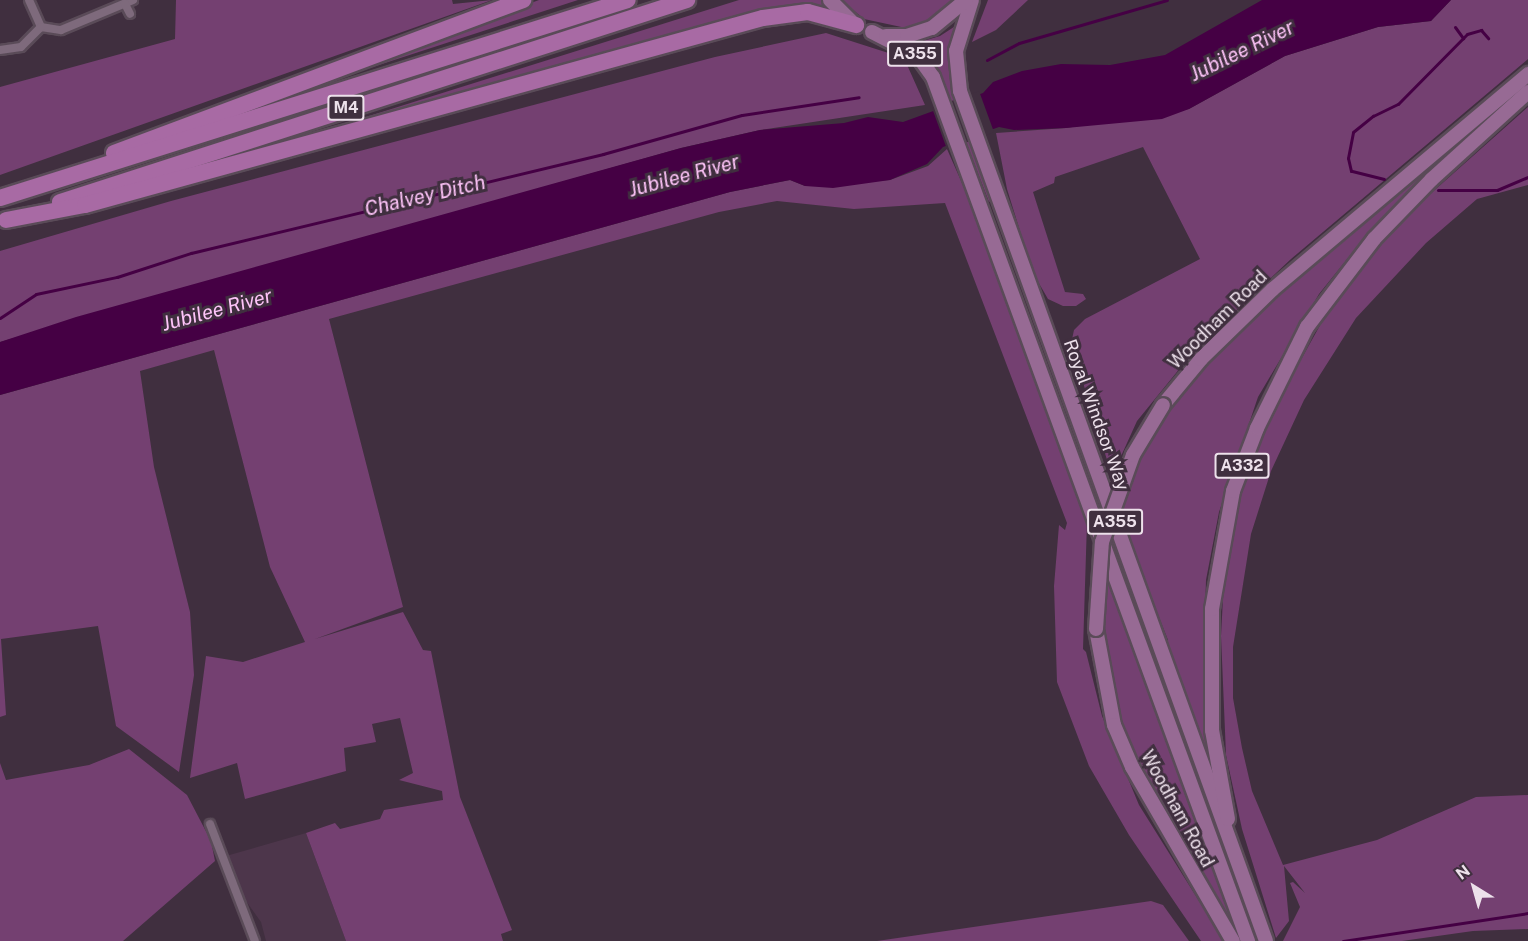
<!DOCTYPE html>
<style>
body{margin:0}
#map{position:relative;width:1528px;height:941px;overflow:hidden;background:#402f3f;font-family:"Public Sans",sans-serif}
div>[style]{position:absolute}
.built>*{inset:0;background:#4d364b}
.green>*{inset:0;background:#744071}
.water>*{inset:0;background:#450044}
.pier>*{inset:0;background:#402f3f;transform-origin:0 0}
.stream>*{height:3px;margin:-1.5px;padding:0 1.5px;transform-origin:1.5px;border-radius:1.5px;background:#450044}
.roads{filter:drop-shadow(2px 0 #5a4b58) drop-shadow(-2px 0 #5a4b58) drop-shadow(0 2px #5a4b58) drop-shadow(0 -2px #5a4b58)}
.street>*{height:8px;margin:-4px;padding:0 4px;transform-origin:4px;border-radius:4px;background:#7e6a7c}
.primary>*{height:14px;margin:-7px;padding:0 7px;transform-origin:7px;border-radius:7px;background:#976a94}
.highway>*{height:16px;margin:-8px;padding:0 8px;transform-origin:8px;border-radius:8px;background:#a86aa4}
.bridges{filter:drop-shadow(2px 0 #5a4b58) drop-shadow(-2px 0 #5a4b58) drop-shadow(0 2px #5a4b58) drop-shadow(0 -2px #5a4b58)}
.primary-bridge>*{height:14px;margin:-7px;padding:0 7px;transform-origin:7px;border-radius:7px;background:#976a94}
span{translate:-50% -50%;white-space:nowrap;text-align:center;line-height:1.15;-webkit-text-stroke:6px #402f3f;paint-order:stroke}
.shield-label span{padding:2px 4px;background:#402f3f;border:2px solid;border-radius:4px;-webkit-text-stroke-width:0}
.shield-label{font-size:16px;color:#ede1eb;font-weight:700}
.street-label{font-size:18px;color:#ede1eb}
.water-label{font-size:20px;color:#fec4f9;font-style:italic}
.north{position:absolute;left:1444px;top:857px;width:60px;height:60px;-webkit-text-stroke:4px #402f3f;paint-order:stroke;rotate:323deg;font-size:16px;font-weight:700;line-height:24px;text-align:center;color:#ede1eb}
.north::after{content:'';display:block;margin:auto;width:21px;height:27px;background:#ede1eb;clip-path:polygon(50% 0,100% 100%,50% 72%,0 100%)}
</style>
<div id="map">
<div class="built">
<i style="clip-path:polygon(306px 833px,346px 941px,266px 941px,261px 922px,246px 901px,226px 856px)"></i>
</div>
<div class="green">
<i style="clip-path:polygon(176px 0,452px 0,453px 4px,492px 0,0 175px,0 87px,175px 39px)"></i>
<i style="clip-path:polygon(539px 0,578px 0,290px 94px,290px 93px)"></i>
<i style="clip-path:polygon(739px 0,822px 0,828px 10px,318px 132px)"></i>
<i style="clip-path:polygon(841px 0,955px 0,934px 19px,906px 28px,864px 19px)"></i>
<i style="clip-path:polygon(988px 0,1028px 0,996px 30px,972px 42px)"></i>
<i style="clip-path:polygon(1451px 0,1528px 0,1528px 59px,1291px 259px,1198px 346px,1137px 421px,1112px 476px,1071px 344px,1074px 330px,1085px 319px,1200px 259px,1143px 147px,1055px 177px,1054px 183px,1033px 192px,1065px 292px,1083px 294px,1086px 299px,1076px 306px,1063px 306px,1048px 299px,1033px 273px,1007px 189px,996px 133px,1066px 128px,1189px 109px,1285px 56px,1378px 27px,1431px 21px)"></i>
<i style="clip-path:polygon(957px 25px,953px 39px,994px 198px,989px 202px,938px 69px,913px 44px,940px 36px)"></i>
<i style="clip-path:polygon(826px 33px,904px 58px,925px 105px,760px 130px,681px 148px,0 342px,0 251px,171px 201px,715px 57px)"></i>
<i style="clip-path:polygon(1528px 79px,1528px 84px,1396px 203px,1352px 253px,1319px 294px,1258px 397px,1219px 512px,1206px 580px,1203px 676px,1213px 784px,1164px 644px,1168px 640px,1117px 511px,1138px 454px,1155px 423px,1205px 359px,1248px 316px)"></i>
<i style="clip-path:polygon(1528px 107px,1528px 185px,1477px 199px,1426px 243px,1356px 318px,1304px 400px,1271px 471px,1251px 534px,1233px 647px,1233px 698px,1242px 748px,1252px 791px,1283px 865px,1377px 840px,1476px 797px,1528px 795px,1528px 929px,1473px 931px,1402px 941px,1283px 941px,1300px 907px,1290px 883px,1293px 882px,1305px 893px,1284px 866px,1289px 921px,1276px 938px,1242px 829px,1226px 755px,1221px 636px,1226px 540px,1264px 426px,1328px 311px,1401px 220px)"></i>
<i style="clip-path:polygon(947px 149px,980px 224px,1087px 522px,1083px 649px,1086px 652px,1102px 716px,1139px 805px,1224px 941px,1201px 941px,1129px 835px,1089px 766px,1057px 682px,1054px 586px,1059px 525px,1065px 530px,1067px 523px,945px 203px,854px 209px,777px 201px,719px 212px,329px 319px,403px 607px,315px 639px,403px 612px,423px 650px,431px 651px,460px 797px,512px 930px,501px 934px,503px 941px,346px 941px,306px 833px,335px 823px,340px 829px,380px 819px,384px 810px,443px 800px,442px 791px,399px 780px,413px 773px,400px 718px,372px 724px,376px 742px,344px 748px,346px 771px,245px 799px,237px 763px,190px 778px,206px 656px,243px 662px,305px 642px,270px 567px,214px 350px,140px 371px,154px 467px,190px 612px,194px 675px,179px 772px,116px 726px,98px 626px,1px 639px,6px 715px,0 717px,0 395px,730px 192px,790px 180px,805px 186px,890px 180px,928px 166px)"></i>
<i style="clip-path:polygon(1102px 566px,1118px 597px,1236px 925px,1212px 896px,1128px 753px,1101px 662px)"></i>
<i style="clip-path:polygon(129px 749px,187px 795px,211px 841px,215px 861px,123px 941px,0 941px,0 763px,6px 780px,89px 765px)"></i>
<i style="clip-path:polygon(1151px 901px,1163px 905px,1189px 941px,877px 941px)"></i>
</div>
<div class="water">
<i style="clip-path:polygon(1262px 0,1451px 0,1431px 21px,1378px 27px,1285px 56px,1189px 109px,1162px 119px,1066px 128px,1014px 130px,999px 127px,943px 147px,927px 164px,890px 180px,833px 188px,805px 186px,790px 180px,730px 192px,0 395px,0 342px,76px 317px,681px 148px,760px 130px,844px 123px,868px 117px,903px 122px,983px 93px,993px 82px,1022px 71px,1061px 64px,1110px 65px,1165px 55px)"></i>
</div>
<div class="pier">
<i style="left:979px;top:91px;width:44px;height:50px;rotate:70deg"></i>
</div>
<div class="stream">
<i style="left:1455px;top:27px;width:14px;rotate:54deg"></i>
<i style="left:987px;top:60px;width:36px;rotate:-28deg"></i>
<i style="left:1019px;top:43px;width:154px;rotate:-16.2deg"></i>
<i style="left:1384px;top:179px;width:34px;rotate:-166deg"></i>
<i style="left:1351px;top:171px;width:13px;rotate:-103deg"></i>
<i style="left:1348px;top:158px;width:26px;rotate:-79deg"></i>
<i style="left:1353px;top:132px;width:26px;rotate:-39deg"></i>
<i style="left:1373px;top:116px;width:28px;rotate:-26deg"></i>
<i style="left:1398px;top:104px;width:98px;rotate:-45.4deg"></i>
<i style="left:1467px;top:34px;width:15px;rotate:-16deg"></i>
<i style="left:1481px;top:30px;width:11px;rotate:49deg"></i>
<i style="left:1438px;top:190px;width:59px"></i>
<i style="left:1497px;top:190px;width:34px;rotate:-23deg"></i>
<i style="left:0;top:318px;width:43px;rotate:-33.7deg"></i>
<i style="left:36px;top:294px;width:83px;rotate:-11.9deg"></i>
<i style="left:117px;top:277px;width:78px;rotate:-18deg"></i>
<i style="left:191px;top:253px;width:424px;rotate:-13.5deg"></i>
<i style="left:603px;top:154px;width:144px;rotate:-15.7deg"></i>
<i style="left:742px;top:115px;width:118px;rotate:-8.7deg"></i>
<i style="left:1343px;top:941px;width:187px;rotate:-8.6deg"></i>
</div>
<div class="roads">
<div class="street">
<i style="left:29px;top:0;width:30px;rotate:66deg"></i>
<i style="left:41px;top:27px;width:20px;rotate:9deg"></i>
<i style="left:61px;top:30px;width:78px;rotate:-22.6deg"></i>
<i style="left:125px;top:4px;width:11px;rotate:63deg"></i>
<i style="left:0;top:50px;width:21px;rotate:-8deg"></i>
<i style="left:21px;top:47px;width:28px;rotate:-45deg"></i>
<i style="left:210px;top:824px;width:125px;rotate:69deg"></i>
</div>
<div class="primary">
<i style="left:830px;top:0;width:34px;rotate:45deg"></i>
<i style="left:972px;top:0;width:53px;rotate:107.4deg"></i>
<i style="left:956px;top:51px;width:40px;rotate:84.3deg"></i>
<i style="left:960px;top:91px;width:903px;rotate:70.2deg"></i>
<i style="left:872px;top:32px;width:51px;rotate:27.1deg"></i>
<i style="left:917px;top:55px;width:27px;rotate:54deg"></i>
<i style="left:933px;top:77px;width:920px;rotate:69.97deg"></i>
<i style="left:886px;top:36px;width:21px"></i>
<i style="left:907px;top:36px;width:26px;rotate:-18deg"></i>
<i style="left:932px;top:28px;width:44px;rotate:-39.5deg"></i>
<i style="left:1163px;top:405px;width:60px;rotate:-50.4deg"></i>
<i style="left:1201px;top:359px;width:100px;rotate:-44.2deg"></i>
<i style="left:1273px;top:289px;width:334px;rotate:-40.1deg"></i>
<i style="left:1096px;top:629px;width:98px;rotate:79.4deg"></i>
<i style="left:1114px;top:725px;width:46px;rotate:66.8deg"></i>
<i style="left:1132px;top:767px;width:201px;rotate:59.9deg"></i>
<i style="left:1228px;top:819px;width:90px;rotate:-100.2deg"></i>
<i style="left:1212px;top:730px;width:121px;rotate:-90deg"></i>
<i style="left:1212px;top:609px;width:120px;rotate:-79.9deg"></i>
<i style="left:1233px;top:491px;width:67px;rotate:-69.1deg"></i>
<i style="left:1257px;top:428px;width:113px;rotate:-63.7deg"></i>
<i style="left:1307px;top:327px;width:111px;rotate:-52.7deg"></i>
<i style="left:1374px;top:239px;width:83px;rotate:-46deg"></i>
<i style="left:1432px;top:179px;width:130px;rotate:-42.2deg"></i>
</div>
<div class="highway">
<i style="left:114px;top:153px;width:437px;rotate:-20.5deg"></i>
<i style="left:0;top:198px;width:658px;rotate:-17.5deg"></i>
<i style="left:60px;top:202px;width:659px;rotate:-17.86deg"></i>
<i style="left:6px;top:220px;width:80px;rotate:-10.8deg"></i>
<i style="left:85px;top:205px;width:703px;rotate:-15.42deg"></i>
<i style="left:763px;top:18px;width:45px;rotate:-7.6deg"></i>
<i style="left:808px;top:12px;width:50px;rotate:15.2deg"></i>
</div>
</div>
<div class="bridges">
<div class="primary-bridge">
<i style="left:1096px;top:629px;width:87px;rotate:-86.1deg"></i>
<i style="left:1102px;top:542px;width:92px;rotate:-70.4deg"></i>
<i style="left:1133px;top:455px;width:58px;rotate:-59deg"></i>
</div>
</div>
<div class="shield-label">
<span style="left:915px;top:54px">A355</span>
<span style="left:346px;top:108px">M4</span>
<span style="left:1242px;top:466px">A332</span>
<span style="left:1115px;top:522px">A355</span>
</div>
<div class="street-label">
<span style="left:1218px;top:320px;rotate:-45deg">Woodham Road</span>
<span style="left:1096px;top:415px;rotate:70deg">Royal Windsor Way</span>
<span style="left:1177px;top:809px;rotate:61deg">Woodham Road</span>
</div>
<div class="water-label">
<span style="left:1242px;top:51px;rotate:-26deg">Jubilee River</span>
<span style="left:684px;top:176px;rotate:-15deg">Jubilee River</span>
<span style="left:425px;top:196px;rotate:-13deg">Chalvey Ditch</span>
<span style="left:217px;top:310px;rotate:-15deg">Jubilee River</span>
</div>
<div class="north">N</div>
</div>
